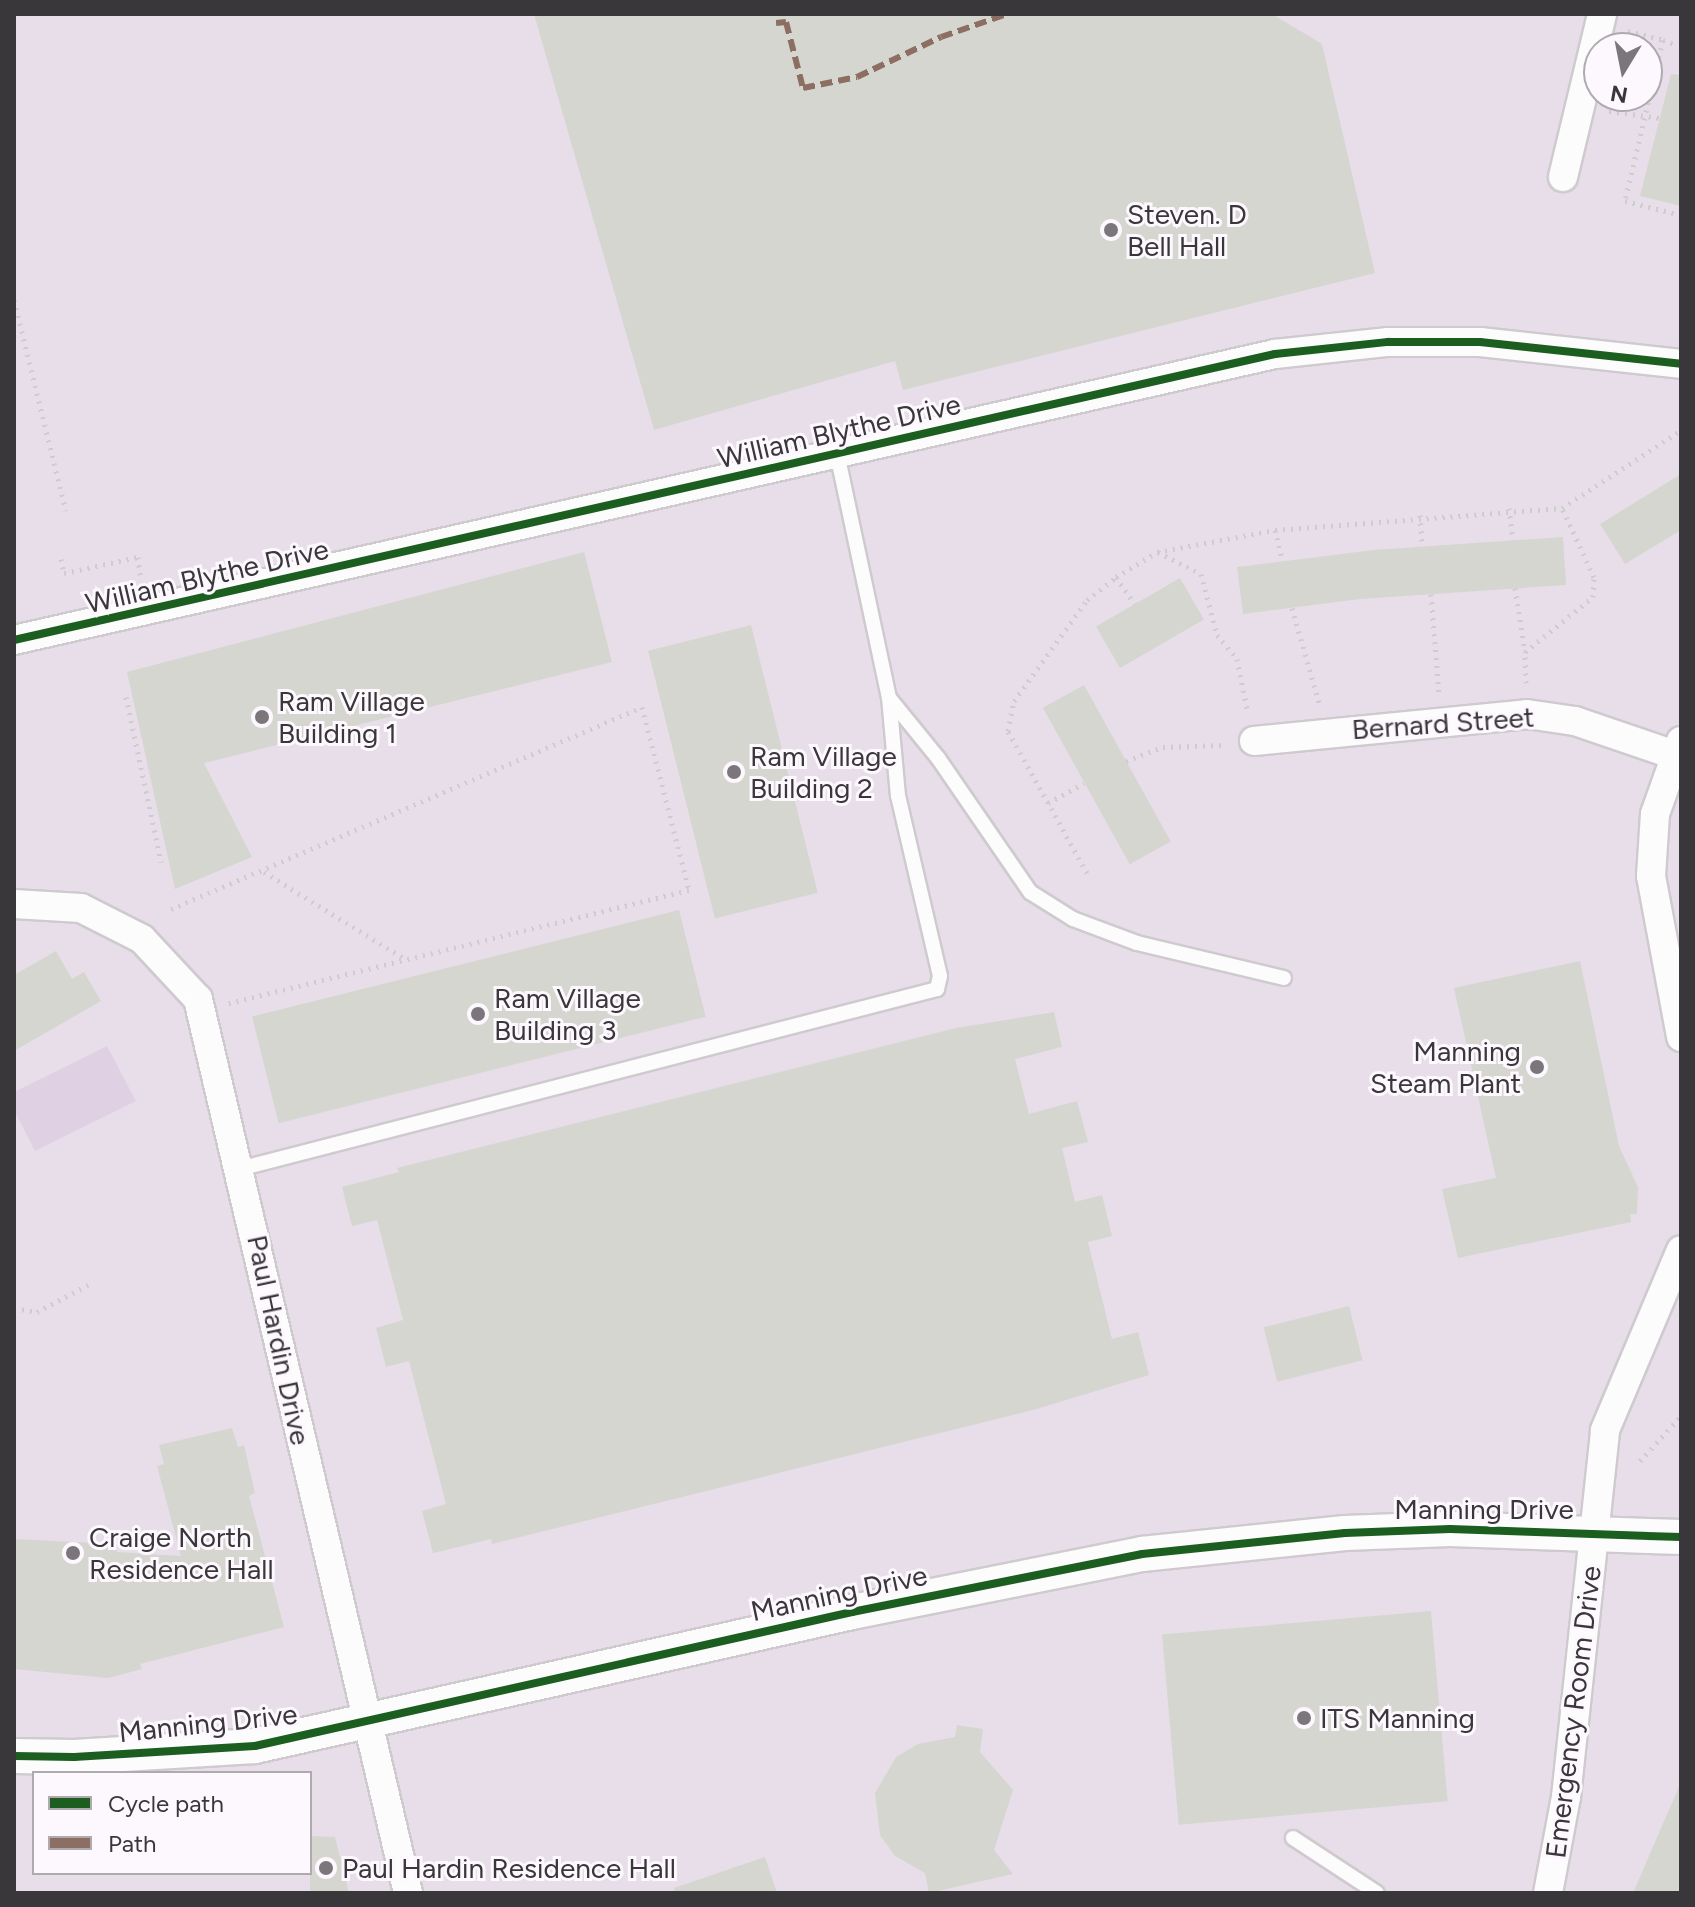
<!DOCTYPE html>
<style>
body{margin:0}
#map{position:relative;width:1695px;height:1907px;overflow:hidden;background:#f1ecf1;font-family:Figtree,sans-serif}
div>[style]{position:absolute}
.built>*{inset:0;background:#e7deea}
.green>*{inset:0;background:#dfd1e3}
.building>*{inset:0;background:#d5d6cf;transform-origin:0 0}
.path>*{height:5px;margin-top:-2.5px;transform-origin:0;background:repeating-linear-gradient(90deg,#cecdce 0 2px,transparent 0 8px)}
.roads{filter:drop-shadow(2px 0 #cecace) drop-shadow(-2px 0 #cecace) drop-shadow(0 2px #cecace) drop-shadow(0 -2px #cecace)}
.service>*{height:14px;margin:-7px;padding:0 7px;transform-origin:7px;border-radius:7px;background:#fdfcfd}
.minor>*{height:28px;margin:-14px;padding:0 14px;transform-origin:14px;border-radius:14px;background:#fdfcfd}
.tertiary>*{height:34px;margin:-17px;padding:0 17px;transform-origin:17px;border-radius:17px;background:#fdfcfd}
.quiet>*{height:6px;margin-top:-3px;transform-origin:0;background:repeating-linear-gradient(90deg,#8d6e63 0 12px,transparent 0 18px)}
.cycleway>*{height:8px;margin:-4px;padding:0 4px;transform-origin:4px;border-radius:4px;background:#1b5e20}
.dots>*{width:22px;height:22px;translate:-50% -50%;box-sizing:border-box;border:4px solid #fdf7fe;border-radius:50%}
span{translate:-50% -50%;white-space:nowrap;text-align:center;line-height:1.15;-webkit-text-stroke:6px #fdf7fe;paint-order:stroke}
.poi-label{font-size:28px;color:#3a373b}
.left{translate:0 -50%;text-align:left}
.right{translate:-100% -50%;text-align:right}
.street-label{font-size:28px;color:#3a373b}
.frame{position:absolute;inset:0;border:16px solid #3a373b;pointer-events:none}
.legend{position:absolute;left:32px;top:1771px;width:280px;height:104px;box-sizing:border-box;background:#fdf7fe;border:2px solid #afaab0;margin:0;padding:10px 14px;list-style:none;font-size:24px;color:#3a373b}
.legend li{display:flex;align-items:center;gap:16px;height:40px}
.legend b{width:40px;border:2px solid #afaab0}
.north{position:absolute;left:1583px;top:32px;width:80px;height:80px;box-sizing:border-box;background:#fdf7fe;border:2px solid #afaab0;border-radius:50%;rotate:190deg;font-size:22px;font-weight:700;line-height:32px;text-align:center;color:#3a373b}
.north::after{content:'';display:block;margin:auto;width:28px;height:36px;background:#7a767b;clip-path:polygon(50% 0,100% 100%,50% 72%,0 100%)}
</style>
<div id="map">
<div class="built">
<i style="clip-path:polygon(evenodd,14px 14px,1681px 14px,1681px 1893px,14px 1893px,14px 14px,1599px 48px,1647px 48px,1647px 96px,1599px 96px,1599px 48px,14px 14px,34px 1773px,310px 1773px,310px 1873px,34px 1873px,34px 1773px)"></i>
</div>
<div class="green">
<i style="clip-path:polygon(107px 1046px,136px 1101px,35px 1151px,14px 1110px,14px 1092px)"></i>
</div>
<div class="building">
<i style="clip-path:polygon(534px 14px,1272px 14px,1322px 44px,1375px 273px,903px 390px,895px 361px,654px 430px)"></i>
<i style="clip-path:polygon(1671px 74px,1681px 75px,1681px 206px,1640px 196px)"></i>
<i style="clip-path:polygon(1681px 474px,1681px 530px,1625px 564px,1600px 524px)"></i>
<i style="clip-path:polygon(1563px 537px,1566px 585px,1360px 599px,1243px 614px,1237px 567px,1373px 550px)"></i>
<i style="clip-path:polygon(584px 552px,612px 662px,204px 763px,252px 857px,175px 889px,127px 672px)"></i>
<i style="left:1180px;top:578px;width:48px;height:97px;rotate:60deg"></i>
<i style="left:751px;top:625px;width:276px;height:106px;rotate:76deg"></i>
<i style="left:1084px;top:685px;width:179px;height:47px;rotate:61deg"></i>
<i style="left:679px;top:910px;width:110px;height:440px;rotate:76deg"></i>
<i style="clip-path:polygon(56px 951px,72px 979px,84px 972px,101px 1001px,14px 1051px,14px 975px)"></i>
<i style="clip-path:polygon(1580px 961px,1619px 1146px,1638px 1187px,1637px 1214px,1630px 1214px,1631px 1222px,1458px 1258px,1442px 1189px,1496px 1178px,1454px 988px)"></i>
<i style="clip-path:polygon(1054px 1012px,1062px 1047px,1015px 1059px,1029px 1114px,1077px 1101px,1088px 1142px,1062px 1148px,1075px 1202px,1102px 1195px,1112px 1236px,1088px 1242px,1112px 1339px,1138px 1332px,1149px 1375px,1033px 1410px,492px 1544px,491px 1539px,433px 1553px,422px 1511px,446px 1504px,409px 1361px,386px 1367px,376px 1328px,403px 1320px,377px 1220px,352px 1226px,342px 1187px,399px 1172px,397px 1168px,956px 1028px)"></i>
<i style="left:1349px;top:1306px;width:56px;height:88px;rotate:76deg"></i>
<i style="clip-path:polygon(232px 1428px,238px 1447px,244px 1445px,255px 1493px,249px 1496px,284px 1627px,140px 1664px,142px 1669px,108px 1678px,14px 1669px,14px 1539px,117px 1544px,117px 1552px,181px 1556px,157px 1466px,164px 1464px,159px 1445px)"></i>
<i style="left:1431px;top:1611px;width:191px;height:270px;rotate:85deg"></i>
<i style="clip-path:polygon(957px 1725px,983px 1729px,980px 1752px,1013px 1790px,994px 1850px,1013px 1874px,929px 1893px,925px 1873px,895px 1856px,880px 1835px,875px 1793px,896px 1757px,918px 1744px,955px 1737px)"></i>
<i style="clip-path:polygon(1681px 1782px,1681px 1893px,1633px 1893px)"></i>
<i style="clip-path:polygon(310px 1836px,335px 1837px,349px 1893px,310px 1893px)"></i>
<i style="clip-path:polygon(765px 1857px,777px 1893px,675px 1893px,674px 1888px)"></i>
</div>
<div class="path">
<i style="left:1628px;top:31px;width:36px;rotate:14deg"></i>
<i style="left:1663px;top:40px;width:165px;rotate:103.3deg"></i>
<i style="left:1625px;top:201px;width:58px;rotate:14deg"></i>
<i style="left:1663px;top:40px;width:15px;rotate:20deg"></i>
<i style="left:1609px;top:111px;width:51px;rotate:7.8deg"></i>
<i style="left:14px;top:300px;width:217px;rotate:76.2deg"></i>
<i style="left:1509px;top:508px;width:32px;rotate:83deg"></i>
<i style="left:1420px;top:515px;width:31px;rotate:86deg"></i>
<i style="left:1275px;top:530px;width:32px;rotate:76deg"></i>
<i style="left:1158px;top:552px;width:48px;rotate:27.1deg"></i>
<i style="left:1201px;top:574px;width:63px;rotate:75.3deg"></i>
<i style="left:1217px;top:635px;width:31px;rotate:50deg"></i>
<i style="left:1237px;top:659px;width:55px;rotate:78.5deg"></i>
<i style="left:61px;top:559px;width:14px;rotate:78deg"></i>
<i style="left:64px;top:573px;width:76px;rotate:-12.2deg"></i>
<i style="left:138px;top:557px;width:23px;rotate:83deg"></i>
<i style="left:1116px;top:577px;width:33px;rotate:55deg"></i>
<i style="left:1515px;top:588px;width:65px;rotate:81.1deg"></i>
<i style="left:1431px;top:594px;width:99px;rotate:85.4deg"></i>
<i style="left:1292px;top:608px;width:99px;rotate:74.1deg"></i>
<i style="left:1526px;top:683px;width:31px;rotate:-92deg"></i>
<i style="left:1525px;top:652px;width:87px;rotate:-39deg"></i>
<i style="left:1593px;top:597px;width:20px;rotate:-87deg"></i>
<i style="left:1594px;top:577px;width:76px;rotate:-114.9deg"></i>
<i style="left:126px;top:697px;width:169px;rotate:78deg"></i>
<i style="left:1126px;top:761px;width:40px;rotate:-21deg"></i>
<i style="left:1163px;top:747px;width:61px;rotate:-1.9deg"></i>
<i style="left:1048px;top:803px;width:41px;rotate:-29.1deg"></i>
<i style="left:264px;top:872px;width:166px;rotate:31.7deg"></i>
<i style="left:1087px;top:873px;width:162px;rotate:-119.1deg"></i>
<i style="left:1008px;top:731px;width:31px;rotate:-79deg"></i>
<i style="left:1014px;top:701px;width:125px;rotate:-54.1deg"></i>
<i style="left:1087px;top:600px;width:37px;rotate:-38deg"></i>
<i style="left:1116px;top:577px;width:48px;rotate:-31.4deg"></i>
<i style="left:1157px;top:552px;width:120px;rotate:-10.6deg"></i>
<i style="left:1275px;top:530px;width:288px;rotate:-4.4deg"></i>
<i style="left:1562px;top:508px;width:142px;rotate:-33.2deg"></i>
<i style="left:171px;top:909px;width:512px;rotate:-23.21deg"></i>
<i style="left:642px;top:707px;width:189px;rotate:75.6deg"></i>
<i style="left:689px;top:890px;width:475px;rotate:166.2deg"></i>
<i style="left:14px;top:1308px;width:23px;rotate:10deg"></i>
<i style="left:37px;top:1312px;width:61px;rotate:-28.2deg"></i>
<i style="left:1640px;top:1461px;width:61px;rotate:-47.7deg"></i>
</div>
<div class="roads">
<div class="service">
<i style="left:890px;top:699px;width:76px;rotate:50.9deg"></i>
<i style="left:938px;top:758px;width:163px;rotate:55.5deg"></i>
<i style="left:1030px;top:892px;width:51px;rotate:32.1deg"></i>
<i style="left:1073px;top:919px;width:68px;rotate:20.6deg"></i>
<i style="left:1137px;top:943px;width:151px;rotate:13.4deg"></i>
<i style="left:239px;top:1169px;width:721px;rotate:-14.46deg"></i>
<i style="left:937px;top:989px;width:13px;rotate:-77deg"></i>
<i style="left:940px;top:976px;width:185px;rotate:-103.1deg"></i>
<i style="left:898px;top:796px;width:98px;rotate:-95.2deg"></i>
<i style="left:889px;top:698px;width:249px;rotate:-102deg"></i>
<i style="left:1293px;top:1838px;width:100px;rotate:33.2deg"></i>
</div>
<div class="minor">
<i style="left:1563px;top:177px;width:168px;rotate:-76.5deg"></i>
<i style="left:14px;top:640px;width:1293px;rotate:-12.78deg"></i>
<i style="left:1275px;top:354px;width:114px;rotate:-6.1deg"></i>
<i style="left:1388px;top:342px;width:92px"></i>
<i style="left:1480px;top:342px;width:202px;rotate:6.2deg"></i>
<i style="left:1254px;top:741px;width:274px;rotate:-5.6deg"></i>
<i style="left:1527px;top:714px;width:49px;rotate:8.3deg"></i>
<i style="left:1575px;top:721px;width:106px;rotate:18.8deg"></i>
<i style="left:1681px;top:741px;width:77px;rotate:109.6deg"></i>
<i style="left:1655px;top:814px;width:62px;rotate:93.7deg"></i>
<i style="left:1651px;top:876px;width:164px;rotate:79.4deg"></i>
<i style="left:14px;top:904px;width:67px;rotate:3.4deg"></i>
<i style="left:81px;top:908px;width:68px;rotate:26.9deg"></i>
<i style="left:142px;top:939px;width:82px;rotate:47deg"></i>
<i style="left:198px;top:999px;width:918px;rotate:76.78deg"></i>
<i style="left:1548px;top:1893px;width:98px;rotate:-79.4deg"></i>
<i style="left:1566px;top:1797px;width:369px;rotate:-83.9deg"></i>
<i style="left:1605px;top:1430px;width:195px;rotate:-67.1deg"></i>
</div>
<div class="tertiary">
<i style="left:14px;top:1756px;width:60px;rotate:1deg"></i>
<i style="left:74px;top:1757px;width:181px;rotate:-3.5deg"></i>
<i style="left:255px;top:1746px;width:612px;rotate:-12.65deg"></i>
<i style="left:852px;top:1612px;width:296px;rotate:-11.3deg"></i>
<i style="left:1142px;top:1554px;width:204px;rotate:-5.9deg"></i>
<i style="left:1345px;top:1533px;width:105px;rotate:-2.2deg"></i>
<i style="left:1450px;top:1529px;width:231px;rotate:2deg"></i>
</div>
</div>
<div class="quiet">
<i style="left:776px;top:23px;width:10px;rotate:-6deg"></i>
<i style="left:786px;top:22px;width:68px;rotate:75.6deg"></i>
<i style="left:803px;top:88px;width:55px;rotate:-11.5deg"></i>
<i style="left:857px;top:77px;width:93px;rotate:-25.5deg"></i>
<i style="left:941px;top:37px;width:70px;rotate:-19.2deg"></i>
</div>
<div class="cycleway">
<i style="left:14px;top:640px;width:1293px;rotate:-12.78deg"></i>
<i style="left:1275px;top:354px;width:114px;rotate:-6.1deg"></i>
<i style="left:1388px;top:342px;width:92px"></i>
<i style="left:1480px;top:342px;width:202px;rotate:6.2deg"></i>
<i style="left:14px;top:1756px;width:60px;rotate:1deg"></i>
<i style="left:74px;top:1757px;width:181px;rotate:-3.5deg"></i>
<i style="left:255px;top:1746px;width:612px;rotate:-12.65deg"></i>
<i style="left:852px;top:1612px;width:296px;rotate:-11.3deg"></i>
<i style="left:1142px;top:1554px;width:204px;rotate:-5.9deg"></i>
<i style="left:1345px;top:1533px;width:105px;rotate:-2.2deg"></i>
<i style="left:1450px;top:1529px;width:231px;rotate:2deg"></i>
</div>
<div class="dots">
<i style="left:1111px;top:230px;background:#7a767b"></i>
<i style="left:262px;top:717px;background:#7a767b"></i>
<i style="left:734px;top:772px;background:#7a767b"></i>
<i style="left:478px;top:1014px;background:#7a767b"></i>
<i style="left:1537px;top:1067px;background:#7a767b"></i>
<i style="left:73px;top:1553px;background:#7a767b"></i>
<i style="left:1304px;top:1718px;background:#7a767b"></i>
<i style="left:326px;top:1868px;background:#7a767b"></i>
</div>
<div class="poi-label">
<span class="left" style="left:1127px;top:230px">Steven. D<br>Bell Hall</span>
<span class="left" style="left:278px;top:717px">Ram Village<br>Building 1</span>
<span class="left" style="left:750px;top:772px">Ram Village<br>Building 2</span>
<span class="left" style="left:494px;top:1014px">Ram Village<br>Building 3</span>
<span class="right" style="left:1521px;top:1067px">Manning<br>Steam Plant</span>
<span class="left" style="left:89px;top:1553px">Craige North<br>Residence Hall</span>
<span class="left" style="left:1320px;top:1718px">ITS Manning</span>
<span class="left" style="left:342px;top:1868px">Paul Hardin Residence Hall</span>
</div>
<div class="street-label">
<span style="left:839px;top:431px;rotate:-13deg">William Blythe Drive</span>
<span style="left:207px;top:576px;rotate:-13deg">William Blythe Drive</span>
<span style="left:1443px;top:723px;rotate:-4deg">Bernard Street</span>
<span style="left:279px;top:1340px;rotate:78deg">Paul Hardin Drive</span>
<span style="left:1484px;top:1509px">Manning Drive</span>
<span style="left:839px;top:1593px;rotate:-12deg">Manning Drive</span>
<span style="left:1573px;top:1712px;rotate:-83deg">Emergency Room Drive</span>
<span style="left:208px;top:1723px;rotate:-6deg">Manning Drive</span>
</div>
<div class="frame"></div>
<ul class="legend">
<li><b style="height:10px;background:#1b5e20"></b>Cycle path</li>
<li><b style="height:10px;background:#8d6e63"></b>Path</li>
</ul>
<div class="north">N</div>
</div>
